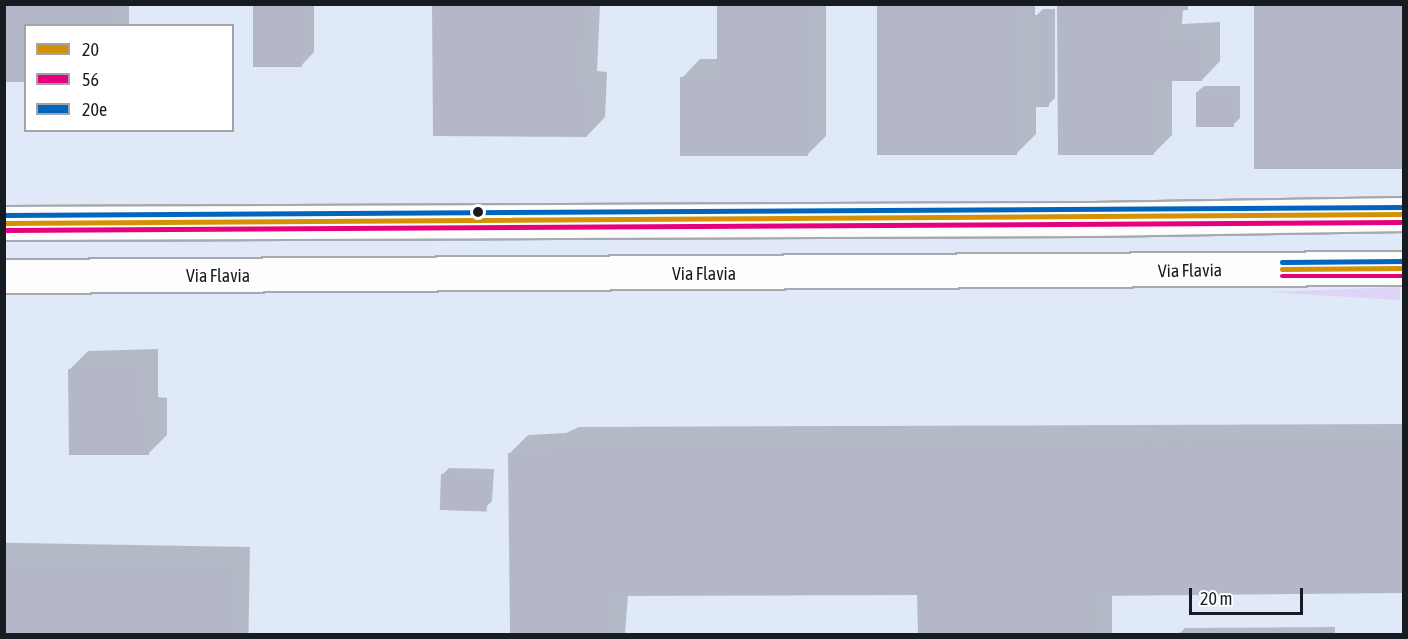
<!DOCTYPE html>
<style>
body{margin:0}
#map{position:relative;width:1408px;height:639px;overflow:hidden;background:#eff3f9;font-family:"Asap Condensed",sans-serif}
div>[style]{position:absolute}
.built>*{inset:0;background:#e0e9f7}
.green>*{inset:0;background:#ddd4f7}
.shadow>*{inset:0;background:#0003;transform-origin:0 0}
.building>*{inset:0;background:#b4b7c8;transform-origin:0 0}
.roads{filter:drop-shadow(2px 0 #a6aaaf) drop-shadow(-2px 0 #a6aaaf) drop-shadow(0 2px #a6aaaf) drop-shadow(0 -2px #a6aaaf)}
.primary>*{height:33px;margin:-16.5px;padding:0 16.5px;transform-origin:16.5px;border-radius:16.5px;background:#fdfdfe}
.bus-1>*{height:4.5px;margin:-2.25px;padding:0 2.25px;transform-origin:2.25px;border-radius:2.25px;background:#d59105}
.bus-2>*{height:4.5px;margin:-2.25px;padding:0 2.25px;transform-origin:2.25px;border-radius:2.25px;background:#e5007d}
.bus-3>*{height:4.5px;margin:-2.25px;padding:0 2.25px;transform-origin:2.25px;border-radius:2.25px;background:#0065bd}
.dots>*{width:16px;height:16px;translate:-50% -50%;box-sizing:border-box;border:3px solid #fff;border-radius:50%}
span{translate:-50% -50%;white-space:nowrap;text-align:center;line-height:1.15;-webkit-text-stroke:5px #fff;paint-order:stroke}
.street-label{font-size:18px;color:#171c22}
.frame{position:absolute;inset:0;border:6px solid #171c22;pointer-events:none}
.legend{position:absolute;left:24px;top:24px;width:210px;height:108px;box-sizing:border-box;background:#fff;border:2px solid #a2a4a7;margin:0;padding:8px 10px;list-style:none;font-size:18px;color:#171c22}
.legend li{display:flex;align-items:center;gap:12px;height:30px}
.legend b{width:30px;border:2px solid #a2a4a7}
.scale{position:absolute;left:1189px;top:588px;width:114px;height:27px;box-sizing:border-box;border:3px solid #171c22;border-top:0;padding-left:8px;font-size:18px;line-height:21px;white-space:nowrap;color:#171c22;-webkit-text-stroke:4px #fff;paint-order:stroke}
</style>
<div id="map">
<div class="built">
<i style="clip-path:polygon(evenodd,4px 5px,1403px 5px,1403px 634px,5px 634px,4px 5px,26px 26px,232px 26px,232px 130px,26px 130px,26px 26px)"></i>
</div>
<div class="green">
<i style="clip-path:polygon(1400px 287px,1400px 300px,1267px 292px)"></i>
</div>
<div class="shadow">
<i style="clip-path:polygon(4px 4px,129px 4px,129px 26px,26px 26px)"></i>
<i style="clip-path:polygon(255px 4px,314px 4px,314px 52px,301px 66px)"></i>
<i style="clip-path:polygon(434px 4px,600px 4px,597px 71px,607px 72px,605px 117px,587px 136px)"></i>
<i style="clip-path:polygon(719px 4px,826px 4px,826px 136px,808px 154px,682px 78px,700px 59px,719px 59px)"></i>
<i style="clip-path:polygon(878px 4px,1035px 4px,1035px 17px,1043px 9px,1055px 9px,1055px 98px,1048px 105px,1036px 105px,1036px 134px,1017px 153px)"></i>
<i style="clip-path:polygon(1058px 4px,1191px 4px,1183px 9px,1182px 24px,1220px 22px,1220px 61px,1202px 80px,1172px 80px,1172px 135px,1154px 153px)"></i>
<i style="clip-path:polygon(1204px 86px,1240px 86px,1240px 118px,1233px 125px,1197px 92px)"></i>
<i style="clip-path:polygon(158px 349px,158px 397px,167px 398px,167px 435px,149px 453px,70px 369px,88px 351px)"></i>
<i style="clip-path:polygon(1404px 424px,1404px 591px,1112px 595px,1112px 634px,919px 634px,919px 593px,628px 595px,625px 634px,512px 634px,509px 454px,528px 435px,566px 433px,579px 427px)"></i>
<i style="clip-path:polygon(449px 468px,494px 469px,492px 501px,485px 508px,442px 475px)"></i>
<i style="left:250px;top:547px;width:87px;height:246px;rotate:91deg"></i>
<i style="clip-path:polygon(1335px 627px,1335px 634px,1179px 634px,1185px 628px)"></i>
</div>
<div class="building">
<i style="clip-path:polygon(4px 4px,111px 4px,111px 26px,26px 26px,26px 82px,4px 82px)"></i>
<i style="left:253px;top:4px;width:49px;height:63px"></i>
<i style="clip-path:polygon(432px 4px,583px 4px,579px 89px,589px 90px,587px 137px,433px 136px)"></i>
<i style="clip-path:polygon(717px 4px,809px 4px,808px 156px,680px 156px,680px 77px,717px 77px)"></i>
<i style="left:877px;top:4px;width:140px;height:151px"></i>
<i style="clip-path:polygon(1057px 4px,1188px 4px,1188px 10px,1166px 11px,1164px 41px,1203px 40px,1202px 81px,1154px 81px,1154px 155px,1058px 155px)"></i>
<i style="left:1254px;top:4px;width:150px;height:165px"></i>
<i style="left:1035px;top:15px;width:14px;height:92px"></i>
<i style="left:1196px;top:92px;width:38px;height:35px"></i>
<i style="clip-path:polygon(140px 367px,140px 415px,149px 416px,149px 455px,69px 455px,68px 369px)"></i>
<i style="clip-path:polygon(1404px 442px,1404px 593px,1094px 596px,1094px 634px,918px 634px,917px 595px,611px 596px,610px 634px,510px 634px,508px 453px,552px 451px,552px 445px,560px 444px)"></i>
<i style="left:441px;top:474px;width:47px;height:36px;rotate:2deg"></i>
<i style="left:232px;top:565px;width:69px;height:228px;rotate:90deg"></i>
</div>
<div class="roads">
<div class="primary">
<i style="left:4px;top:223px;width:1088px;rotate:-0.21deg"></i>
<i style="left:1092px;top:219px;width:312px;rotate:-0.9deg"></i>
<i style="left:4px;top:276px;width:1400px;rotate:-0.33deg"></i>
</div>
</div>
<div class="bus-1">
<i style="left:4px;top:223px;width:1400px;rotate:-0.37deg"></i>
<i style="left:1282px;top:269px;width:122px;rotate:-0.5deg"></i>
</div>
<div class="bus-2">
<i style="left:4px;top:230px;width:1400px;rotate:-0.33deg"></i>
<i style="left:1282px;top:276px;width:122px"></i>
</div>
<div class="bus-3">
<i style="left:4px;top:215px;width:1400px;rotate:-0.33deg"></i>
<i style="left:1282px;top:262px;width:122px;rotate:-0.5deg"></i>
</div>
<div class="dots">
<i style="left:478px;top:212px;background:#171c22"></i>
</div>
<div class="street-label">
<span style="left:1190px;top:271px;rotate:-1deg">Via Flavia</span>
<span style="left:704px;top:274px">Via Flavia</span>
<span style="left:218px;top:276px">Via Flavia</span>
</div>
<div class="frame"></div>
<ul class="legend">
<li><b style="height:8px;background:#d59105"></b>20</li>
<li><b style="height:8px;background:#e5007d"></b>56</li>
<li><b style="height:8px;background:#0065bd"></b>20e</li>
</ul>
<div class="scale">20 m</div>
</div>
